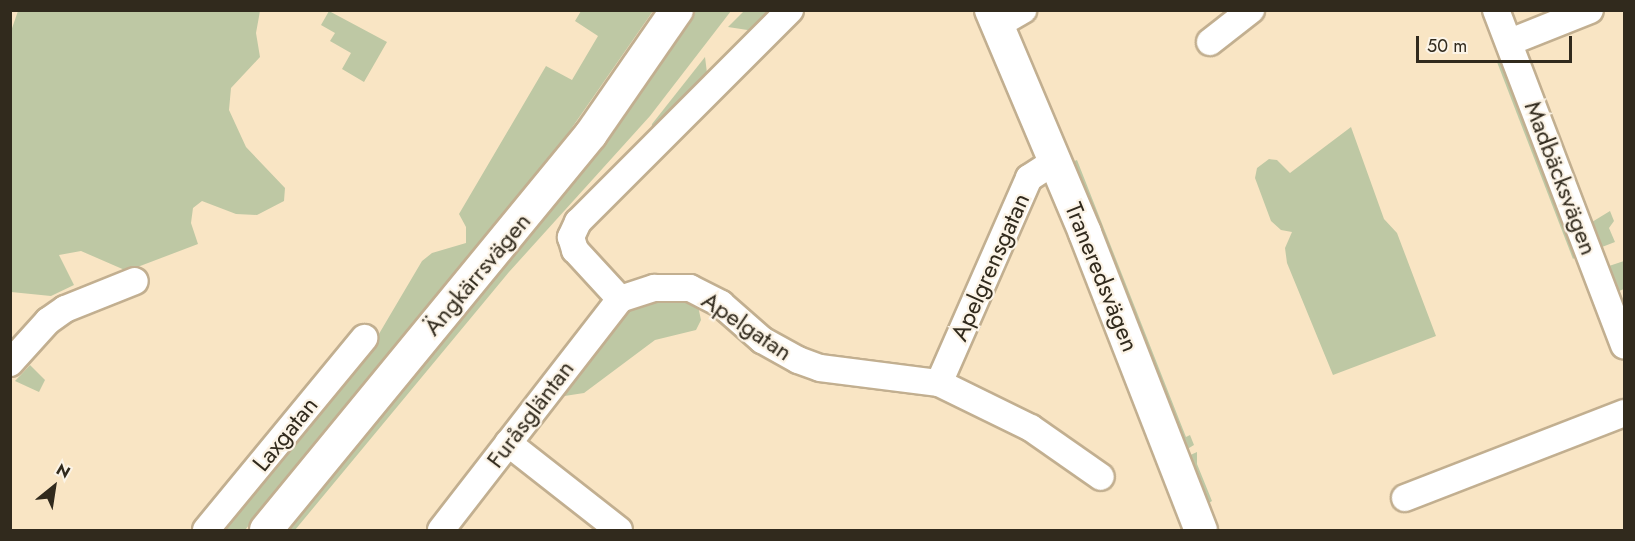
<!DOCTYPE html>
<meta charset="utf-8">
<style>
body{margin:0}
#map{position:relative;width:1635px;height:541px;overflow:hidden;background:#f9e5c4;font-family:Jost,sans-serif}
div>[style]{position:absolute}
.green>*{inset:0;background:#bec8a4}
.roads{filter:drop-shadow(2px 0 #c2af90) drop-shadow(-2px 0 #c2af90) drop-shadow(0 2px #c2af90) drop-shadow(0 -2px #c2af90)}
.minor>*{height:26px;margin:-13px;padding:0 13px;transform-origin:13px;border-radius:13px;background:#fff}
.tertiary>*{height:32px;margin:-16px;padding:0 16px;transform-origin:16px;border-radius:16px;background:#fff}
span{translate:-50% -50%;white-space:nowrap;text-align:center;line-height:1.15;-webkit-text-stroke:4.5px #fcf4e7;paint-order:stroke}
.street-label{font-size:24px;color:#312a1d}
.frame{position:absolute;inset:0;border:12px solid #312a1d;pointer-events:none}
.north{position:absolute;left:24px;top:457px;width:60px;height:60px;-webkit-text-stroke:4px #fcf4e7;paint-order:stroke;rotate:30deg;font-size:16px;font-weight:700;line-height:24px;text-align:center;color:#312a1d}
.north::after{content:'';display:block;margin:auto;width:21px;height:27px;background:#312a1d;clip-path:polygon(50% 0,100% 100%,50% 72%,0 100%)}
.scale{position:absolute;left:1416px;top:36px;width:156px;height:27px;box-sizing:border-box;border:3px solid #312a1d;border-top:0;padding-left:8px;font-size:18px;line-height:21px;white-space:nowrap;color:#312a1d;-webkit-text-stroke:4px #fcf4e7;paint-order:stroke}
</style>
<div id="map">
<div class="green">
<i style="clip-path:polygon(18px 11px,260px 11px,256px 33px,260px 57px,231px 88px,229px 110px,246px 147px,285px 188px,284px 201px,257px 215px,236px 214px,202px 201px,193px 208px,191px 223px,198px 244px,127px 271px,81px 251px,59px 255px,74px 285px,51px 296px,11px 292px,10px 34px)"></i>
<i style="clip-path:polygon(329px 11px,387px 42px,364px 82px,342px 69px,351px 53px,330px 41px,335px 33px,321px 25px)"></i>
<i style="clip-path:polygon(581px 11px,653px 11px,562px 142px,486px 241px,245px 530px,224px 530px,360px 366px,422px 261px,432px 253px,466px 243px,466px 227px,459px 214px,546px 66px,572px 80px,598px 36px,575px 21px)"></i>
<i style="clip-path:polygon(696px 11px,731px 11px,650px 116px,509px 272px,295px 530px,281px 530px,558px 201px,624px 118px)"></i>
<i style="clip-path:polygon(744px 11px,780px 11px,754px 31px,728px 27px)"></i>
<i style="clip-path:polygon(705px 57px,708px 81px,651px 133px,652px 124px)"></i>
<i style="clip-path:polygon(1497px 62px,1502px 62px,1571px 239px,1577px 256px,1573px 259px)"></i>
<i style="clip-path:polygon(1351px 127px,1384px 219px,1397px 233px,1436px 336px,1333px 375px,1287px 263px,1285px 248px,1292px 232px,1281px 230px,1271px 221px,1255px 178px,1257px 168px,1269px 159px,1277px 160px,1290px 173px)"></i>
<i style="clip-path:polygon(1077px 160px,1186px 437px,1190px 435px,1194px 445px,1189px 448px,1183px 449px,1067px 164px)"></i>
<i style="clip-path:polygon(1610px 211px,1614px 221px,1609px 228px,1615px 242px,1602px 247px,1592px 222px)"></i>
<i style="clip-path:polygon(1624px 261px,1624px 289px,1619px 291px,1609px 266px)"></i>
<i style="clip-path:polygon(671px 299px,698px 306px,701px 320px,696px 330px,655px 340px,584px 393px,558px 397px,625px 312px,638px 304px)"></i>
<i style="clip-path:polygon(30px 365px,45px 380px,39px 392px,15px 381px)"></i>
<i style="clip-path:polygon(1197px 452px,1197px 464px,1212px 501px,1209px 503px,1204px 504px,1186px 457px)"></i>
</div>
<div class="roads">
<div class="minor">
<i style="left:790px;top:10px;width:300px;rotate:135deg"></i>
<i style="left:578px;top:222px;width:17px;rotate:115deg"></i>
<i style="left:571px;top:237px;width:14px;rotate:73deg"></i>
<i style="left:575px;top:250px;width:67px;rotate:47.4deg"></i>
<i style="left:620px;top:299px;width:36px;rotate:-18deg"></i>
<i style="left:654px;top:288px;width:36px"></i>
<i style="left:690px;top:288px;width:35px;rotate:27deg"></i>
<i style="left:721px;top:304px;width:55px;rotate:41.3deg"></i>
<i style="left:762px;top:340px;width:41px;rotate:29.1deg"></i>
<i style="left:798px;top:360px;width:23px;rotate:20deg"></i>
<i style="left:820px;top:368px;width:120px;rotate:7.2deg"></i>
<i style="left:939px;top:383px;width:102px;rotate:26.1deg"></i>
<i style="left:1031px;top:428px;width:85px;rotate:35deg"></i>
<i style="left:1496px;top:10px;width:359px;rotate:69.1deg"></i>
<i style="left:999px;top:24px;width:28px;rotate:-30deg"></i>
<i style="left:1210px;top:42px;width:52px;rotate:-38deg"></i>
<i style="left:1510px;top:42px;width:86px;rotate:-21.8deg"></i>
<i style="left:10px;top:363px;width:57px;rotate:-47.9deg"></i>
<i style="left:48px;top:321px;width:21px;rotate:-35deg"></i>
<i style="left:65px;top:309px;width:75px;rotate:-21.8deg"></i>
<i style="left:939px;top:383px;width:224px;rotate:-66.3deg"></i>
<i style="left:1029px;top:178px;width:30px;rotate:-33deg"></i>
<i style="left:508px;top:443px;width:141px;rotate:38.1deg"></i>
<i style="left:1405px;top:498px;width:235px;rotate:-21.2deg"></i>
<i style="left:206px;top:530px;width:249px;rotate:-50.5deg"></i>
<i style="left:441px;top:530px;width:292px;rotate:-52.2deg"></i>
</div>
<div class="tertiary">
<i style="left:991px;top:10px;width:242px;rotate:67.1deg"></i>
<i style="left:1085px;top:233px;width:319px;rotate:68.7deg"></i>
<i style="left:266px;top:530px;width:512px;rotate:-50.62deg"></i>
<i style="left:591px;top:134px;width:151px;rotate:-55.3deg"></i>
</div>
</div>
<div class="street-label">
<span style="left:1561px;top:178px;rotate:69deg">Madbäcksvägen</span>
<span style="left:990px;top:267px;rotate:-66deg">Apelgrensgatan</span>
<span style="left:477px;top:274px;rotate:-50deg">Ängkärrsvägen</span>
<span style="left:1102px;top:277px;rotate:68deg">Traneredsvägen</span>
<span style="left:747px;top:326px;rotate:34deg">Apelgatan</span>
<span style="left:530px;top:414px;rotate:-53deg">Furåsgläntan</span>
<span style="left:285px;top:434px;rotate:-51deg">Laxgatan</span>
</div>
<div class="frame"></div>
<div class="north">N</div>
<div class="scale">50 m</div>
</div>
